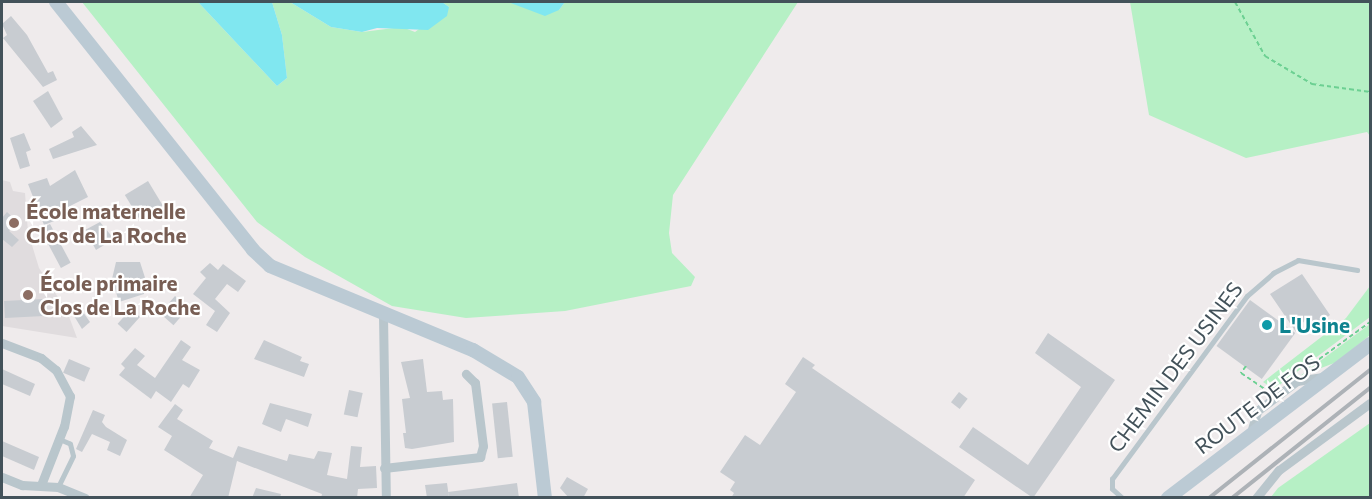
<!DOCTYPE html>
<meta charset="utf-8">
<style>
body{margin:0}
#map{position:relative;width:1372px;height:499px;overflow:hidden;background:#efebec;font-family:Commissioner,sans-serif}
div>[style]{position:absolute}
.education>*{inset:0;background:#e0dcde}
.green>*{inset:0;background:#b6f0c5}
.water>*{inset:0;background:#80e7f0}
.building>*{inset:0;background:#c8ccd1;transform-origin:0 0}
.path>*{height:2px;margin-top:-1px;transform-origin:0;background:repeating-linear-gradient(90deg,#6cd092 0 4.5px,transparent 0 7.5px)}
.lane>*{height:4.5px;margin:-2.25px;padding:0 2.25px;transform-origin:2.25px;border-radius:2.25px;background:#b9c6cc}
.street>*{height:9px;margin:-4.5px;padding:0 4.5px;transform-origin:4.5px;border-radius:4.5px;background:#b9c6cc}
.secondary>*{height:14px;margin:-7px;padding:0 7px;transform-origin:7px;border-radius:7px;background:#bbcad4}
.rail>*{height:4px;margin:-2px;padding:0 2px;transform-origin:2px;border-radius:2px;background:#adb2b7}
.dots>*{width:16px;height:16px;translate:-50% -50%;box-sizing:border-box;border:3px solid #fff;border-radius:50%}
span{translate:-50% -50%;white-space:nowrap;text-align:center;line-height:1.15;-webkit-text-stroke:4.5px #fff;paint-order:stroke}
.education-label{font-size:21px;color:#785e54;font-weight:700}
.left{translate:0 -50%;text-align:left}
.culture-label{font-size:21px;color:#0d838f;font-weight:700}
.street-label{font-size:21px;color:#43525a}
.frame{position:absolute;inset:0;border:3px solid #43525a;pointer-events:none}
</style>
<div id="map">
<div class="education">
<i style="clip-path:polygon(2px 180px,10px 182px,13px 191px,25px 193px,28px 232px,39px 268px,67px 311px,77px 338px,2px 326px)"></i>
</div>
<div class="green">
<i style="clip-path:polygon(82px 2px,198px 2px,277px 86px,287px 78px,282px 35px,272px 2px,290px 2px,331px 27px,362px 32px,402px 27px,415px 32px,449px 7px,442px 2px,508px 2px,559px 10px,565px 2px,798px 2px,673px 195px,669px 233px,672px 253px,695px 277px,691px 286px,565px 311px,466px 318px,392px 306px,305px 257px,257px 222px)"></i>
<i style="clip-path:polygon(1130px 2px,1370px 2px,1370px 136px,1367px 132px,1246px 158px,1149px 115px)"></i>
<i style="clip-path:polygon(1370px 286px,1370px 317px,1274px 389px,1263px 382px,1346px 318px)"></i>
<i style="clip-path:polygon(1370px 324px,1370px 335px,1337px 362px,1300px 376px)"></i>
<i style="clip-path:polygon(1370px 423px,1370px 497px,1271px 497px,1278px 488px)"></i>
</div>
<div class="water">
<i style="clip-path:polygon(198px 2px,272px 2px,282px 35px,287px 78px,277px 86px)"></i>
<i style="clip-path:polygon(290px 2px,442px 2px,449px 7px,447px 16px,428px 30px,377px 28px,362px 32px,331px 27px)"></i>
<i style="clip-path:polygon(508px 2px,565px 2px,559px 10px,545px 16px)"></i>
</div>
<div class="building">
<i style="clip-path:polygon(11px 16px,27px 35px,48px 73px,53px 71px,57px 80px,43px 87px,3px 38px,7px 35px,2px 24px)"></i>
<i style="clip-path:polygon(48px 91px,63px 119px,51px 128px,33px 101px)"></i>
<i style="clip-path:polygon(81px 126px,97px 145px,53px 159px,49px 149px,74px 137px,72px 132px)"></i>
<i style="clip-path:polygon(24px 133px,31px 150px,26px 152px,30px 166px,20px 169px,10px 138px)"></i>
<i style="clip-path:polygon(75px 170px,88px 197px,64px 209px,67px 216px,44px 225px,28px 184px,47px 178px,50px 186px)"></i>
<i style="left:148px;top:181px;width:29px;height:27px;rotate:59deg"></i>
<i style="clip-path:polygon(7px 212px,18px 222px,9px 231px,19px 240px,12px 247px,2px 239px,2px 218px)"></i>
<i style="clip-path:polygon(100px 222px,114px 239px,96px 250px,85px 230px)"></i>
<i style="left:50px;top:224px;width:44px;height:11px;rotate:62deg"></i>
<i style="clip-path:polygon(116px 262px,140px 262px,148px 287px,143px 288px,144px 294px,119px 302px,112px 279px)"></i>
<i style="clip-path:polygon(210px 263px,218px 270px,223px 264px,246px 281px,238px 292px,227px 284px,215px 299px,230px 313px,217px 332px,206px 325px,215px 311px,193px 294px,206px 278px,200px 272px)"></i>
<i style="clip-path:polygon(1302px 274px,1330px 315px,1311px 330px,1305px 320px,1296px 332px,1270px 294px)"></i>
<i style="left:175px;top:296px;width:18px;height:23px;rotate:41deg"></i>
<i style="left:43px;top:299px;width:17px;height:39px;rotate:87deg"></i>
<i style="left:1250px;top:300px;width:56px;height:57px;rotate:36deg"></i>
<i style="clip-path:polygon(78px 305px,90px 322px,82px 329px,71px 311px)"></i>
<i style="left:131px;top:309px;width:12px;height:20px;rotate:42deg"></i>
<i style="clip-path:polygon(1048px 333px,1115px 380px,1033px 498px,959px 447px,973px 427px,1028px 465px,1081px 387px,1035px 353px)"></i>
<i style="clip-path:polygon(181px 340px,191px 347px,182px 360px,200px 370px,189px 388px,183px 384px,171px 402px,156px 391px,151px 399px,119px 375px,125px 368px,121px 364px,135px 348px,145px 356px,137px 365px,155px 378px)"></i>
<i style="clip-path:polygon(264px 340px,302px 357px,300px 361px,309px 364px,304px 377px,254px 359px)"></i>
<i style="clip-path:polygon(803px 357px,815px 365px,812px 368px,975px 480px,963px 498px,731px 498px,734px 493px,730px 490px,735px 482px,720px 472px,745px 435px,760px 445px,796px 392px,785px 384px)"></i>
<i style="left:69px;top:359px;width:23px;height:15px;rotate:23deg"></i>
<i style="clip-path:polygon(423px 359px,427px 392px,442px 391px,443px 400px,453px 399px,454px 442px,412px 449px,405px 448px,403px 433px,406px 433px,402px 399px,410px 398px,401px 362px)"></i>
<i style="clip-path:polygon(2px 369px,35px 384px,30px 396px,2px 384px)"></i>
<i style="left:349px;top:390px;width:14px;height:25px;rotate:12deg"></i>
<i style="left:959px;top:392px;width:11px;height:13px;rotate:38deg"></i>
<i style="left:507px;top:402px;width:55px;height:15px;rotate:84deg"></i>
<i style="clip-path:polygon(270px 403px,312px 414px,308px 427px,286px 419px,281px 432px,262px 424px)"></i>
<i style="clip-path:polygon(175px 404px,183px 410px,177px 419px,213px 441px,209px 448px,233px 458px,238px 446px,287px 461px,289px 454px,314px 459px,318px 451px,332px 453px,327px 475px,347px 479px,351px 446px,362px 447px,360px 467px,376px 466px,377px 488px,358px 489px,357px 498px,321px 498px,322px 494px,237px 461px,228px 498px,189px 498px,203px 475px,164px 450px,172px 436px,158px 427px)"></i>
<i style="clip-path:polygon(93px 410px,105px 415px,102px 422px,106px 427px,127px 440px,120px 456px,107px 450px,110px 442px,92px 434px,82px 452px,76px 449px)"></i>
<i style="clip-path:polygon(2px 441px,39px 457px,34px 470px,2px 456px)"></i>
<i style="clip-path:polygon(567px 477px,588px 489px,583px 498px,569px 498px,560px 488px)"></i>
<i style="clip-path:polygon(447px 483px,449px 498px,427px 498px,425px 485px)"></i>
<i style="clip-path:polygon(517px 483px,519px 498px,449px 498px,448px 492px)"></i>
<i style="clip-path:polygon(256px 488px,281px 494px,280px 498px,252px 498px)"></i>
</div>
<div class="path">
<i style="left:1235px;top:2px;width:62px;rotate:60.9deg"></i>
<i style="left:1265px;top:56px;width:55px;rotate:30.8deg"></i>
<i style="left:1312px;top:84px;width:59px;rotate:7.9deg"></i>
<i style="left:1246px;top:366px;width:9px;rotate:126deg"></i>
<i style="left:1241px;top:373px;width:30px;rotate:34deg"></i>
<i style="left:1307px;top:368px;width:78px;rotate:-36.1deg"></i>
</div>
<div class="lane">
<i style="left:58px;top:487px;width:34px;rotate:-64deg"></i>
<i style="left:73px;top:456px;width:12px;rotate:-104deg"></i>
<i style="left:70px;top:444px;width:13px;rotate:-157deg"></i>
<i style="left:1122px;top:498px;width:13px;rotate:-138deg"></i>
<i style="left:1112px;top:489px;width:10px;rotate:-90deg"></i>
<i style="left:1112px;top:479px;width:227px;rotate:-53.6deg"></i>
<i style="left:1247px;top:296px;width:35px;rotate:-41deg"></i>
<i style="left:1273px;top:273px;width:28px;rotate:-27deg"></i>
<i style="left:1298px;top:260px;width:60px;rotate:9.6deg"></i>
</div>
<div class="street">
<i style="left:383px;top:315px;width:183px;rotate:89.1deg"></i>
<i style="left:2px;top:343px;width:42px;rotate:21deg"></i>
<i style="left:41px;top:358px;width:19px;rotate:39deg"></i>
<i style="left:56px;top:370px;width:30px;rotate:62deg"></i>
<i style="left:70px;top:396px;width:31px;rotate:101deg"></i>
<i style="left:64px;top:426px;width:63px;rotate:111.3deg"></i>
<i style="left:1250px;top:436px;width:26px;rotate:-74deg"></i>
<i style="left:1257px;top:411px;width:50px;rotate:-36.9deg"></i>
<i style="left:1297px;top:381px;width:31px;rotate:-9deg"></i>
<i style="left:384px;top:468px;width:97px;rotate:-6.5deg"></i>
<i style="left:480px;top:457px;width:11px;rotate:-75deg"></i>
<i style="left:483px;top:446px;width:64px;rotate:-97.2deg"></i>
<i style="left:475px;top:383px;width:13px;rotate:-135deg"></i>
<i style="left:2px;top:477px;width:22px;rotate:22deg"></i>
<i style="left:22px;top:485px;width:36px;rotate:3deg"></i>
<i style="left:58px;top:487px;width:29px;rotate:22deg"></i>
<i style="left:1256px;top:498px;width:36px;rotate:-51deg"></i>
<i style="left:1279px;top:470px;width:113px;rotate:-36.4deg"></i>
</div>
<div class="secondary">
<i style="left:56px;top:2px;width:317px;rotate:51.5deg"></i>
<i style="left:253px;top:250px;width:23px;rotate:43deg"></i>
<i style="left:270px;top:266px;width:220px;rotate:22.5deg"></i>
<i style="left:473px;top:350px;width:52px;rotate:31deg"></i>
<i style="left:518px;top:377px;width:30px;rotate:57deg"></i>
<i style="left:534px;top:402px;width:97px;rotate:83.5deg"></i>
<i style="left:1168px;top:498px;width:254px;rotate:-37.3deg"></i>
</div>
<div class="rail">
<i style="left:1209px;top:498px;width:206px;rotate:-38.5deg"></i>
<i style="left:1232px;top:498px;width:176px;rotate:-38.6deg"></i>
</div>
<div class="dots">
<i style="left:14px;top:223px;background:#8d6e63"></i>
<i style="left:28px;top:295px;background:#8d6e63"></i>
<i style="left:1267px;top:325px;background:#0f9aa8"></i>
</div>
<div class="education-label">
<span class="left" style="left:26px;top:223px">École maternelle<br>Clos de La Roche</span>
<span class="left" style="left:40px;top:295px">École primaire<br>Clos de La Roche</span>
</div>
<div class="culture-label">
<span class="left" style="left:1279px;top:325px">L'Usine</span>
</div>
<div class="street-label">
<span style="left:1175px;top:367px;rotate:-53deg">CHEMIN DES USINES</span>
<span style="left:1257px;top:404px;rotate:-37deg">ROUTE DE FOS</span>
</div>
<div class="frame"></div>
</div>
